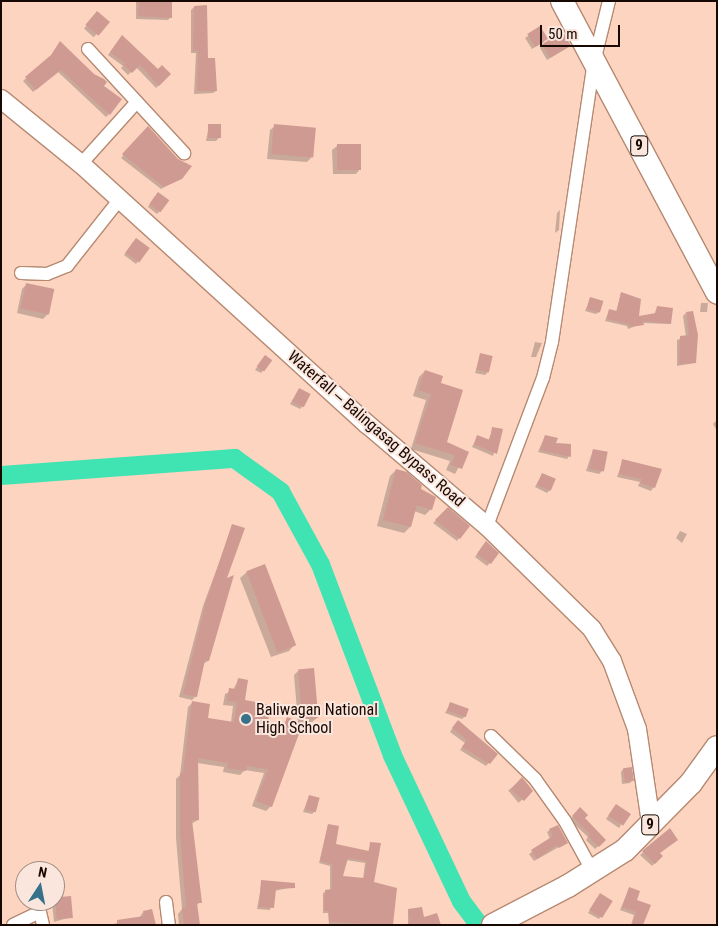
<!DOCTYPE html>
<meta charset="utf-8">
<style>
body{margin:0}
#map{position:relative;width:718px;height:926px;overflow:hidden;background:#fcd4c0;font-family:"Roboto Condensed",sans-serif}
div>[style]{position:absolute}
.shadow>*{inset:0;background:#0003;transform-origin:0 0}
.river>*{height:19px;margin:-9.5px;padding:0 9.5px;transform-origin:9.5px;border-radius:9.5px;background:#3fe4b2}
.building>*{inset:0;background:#cf9a92;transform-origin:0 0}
.roads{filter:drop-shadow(1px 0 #b68972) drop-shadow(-1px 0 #b68972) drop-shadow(0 1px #b68972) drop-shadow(0 -1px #b68972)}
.street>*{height:12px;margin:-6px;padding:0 6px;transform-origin:6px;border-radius:6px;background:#fff}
.secondary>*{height:18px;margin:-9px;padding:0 9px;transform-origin:9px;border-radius:9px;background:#fff}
.highway>*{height:22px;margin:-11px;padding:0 11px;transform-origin:11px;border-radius:11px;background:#fff}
.dots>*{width:14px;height:14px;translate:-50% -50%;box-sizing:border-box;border:2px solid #fae6dc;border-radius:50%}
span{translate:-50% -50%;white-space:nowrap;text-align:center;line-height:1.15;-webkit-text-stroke:4px #fae6dc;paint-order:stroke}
.shield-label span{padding:1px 4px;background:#fae6dc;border:1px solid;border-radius:4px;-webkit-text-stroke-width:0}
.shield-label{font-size:15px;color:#180802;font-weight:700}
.street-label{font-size:16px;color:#180802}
.poi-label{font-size:16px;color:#180802}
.left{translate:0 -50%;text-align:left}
.frame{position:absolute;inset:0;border:2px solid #180802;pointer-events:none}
.north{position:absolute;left:15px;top:861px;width:50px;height:50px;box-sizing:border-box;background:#fae6dc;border:1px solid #a08d85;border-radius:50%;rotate:11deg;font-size:14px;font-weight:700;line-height:20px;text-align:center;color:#180802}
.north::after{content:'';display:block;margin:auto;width:18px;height:22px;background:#37718a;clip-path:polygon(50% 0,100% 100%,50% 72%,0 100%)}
.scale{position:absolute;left:540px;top:25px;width:80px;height:22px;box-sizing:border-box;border:2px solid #180802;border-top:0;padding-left:6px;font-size:15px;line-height:18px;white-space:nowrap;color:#180802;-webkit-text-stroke:4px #fae6dc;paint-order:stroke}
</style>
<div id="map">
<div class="shadow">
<i style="clip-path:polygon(136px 1px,170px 1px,171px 17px,168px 20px,136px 19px)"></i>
<i style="clip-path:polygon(194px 7px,216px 91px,213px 93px,194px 94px,196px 53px,191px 53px,191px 10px)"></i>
<i style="left:98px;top:13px;width:13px;height:21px;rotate:42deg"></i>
<i style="clip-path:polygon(540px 28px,544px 42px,532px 49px,525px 38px)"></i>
<i style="clip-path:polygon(119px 40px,158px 70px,170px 74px,156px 88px,136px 67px,128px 75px,121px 68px,123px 66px,108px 55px)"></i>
<i style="clip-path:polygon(543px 45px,570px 46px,547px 60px,540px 48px)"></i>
<i style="clip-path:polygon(49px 58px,120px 99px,109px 114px,106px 117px,57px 71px,33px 92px,23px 81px)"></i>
<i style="clip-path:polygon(209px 125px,219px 138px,216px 141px,206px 141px)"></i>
<i style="clip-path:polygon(275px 126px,314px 130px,311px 158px,307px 162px,267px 159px,270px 130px)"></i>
<i style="clip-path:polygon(148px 128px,181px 178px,161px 189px,121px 158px)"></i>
<i style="clip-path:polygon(337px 146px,360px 169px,356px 174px,333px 174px,332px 150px)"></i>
<i style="clip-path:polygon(155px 196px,160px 211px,157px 214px,148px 207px)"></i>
<i style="clip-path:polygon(560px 210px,559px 230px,555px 233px,557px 213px)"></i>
<i style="clip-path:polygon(133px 242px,138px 261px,136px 264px,124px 255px)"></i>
<i style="clip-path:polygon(27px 284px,48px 314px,43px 319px,17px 313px,22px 289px)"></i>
<i style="clip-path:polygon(621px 293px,638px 318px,654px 315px,657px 307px,670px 324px,643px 323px,628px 329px,627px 326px,605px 321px,609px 310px,616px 312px)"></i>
<i style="clip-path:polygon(591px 299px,599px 312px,596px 314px,585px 311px)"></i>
<i style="clip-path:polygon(701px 303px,708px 303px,707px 312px,700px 312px)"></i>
<i style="clip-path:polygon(686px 313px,695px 363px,677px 366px,677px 340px,686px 337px,683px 316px)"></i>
<i style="clip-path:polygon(535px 342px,542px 343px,536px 357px,531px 357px)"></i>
<i style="clip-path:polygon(481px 355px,488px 372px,485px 375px,475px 373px)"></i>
<i style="clip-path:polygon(265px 356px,271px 360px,261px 373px,255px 370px)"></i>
<i style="clip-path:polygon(425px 371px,440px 384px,445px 443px,467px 452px,455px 474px,446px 470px,450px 461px,411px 449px,426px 400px,413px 396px,419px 377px)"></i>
<i style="clip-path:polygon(299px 389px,303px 406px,300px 409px,290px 404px)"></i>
<i style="clip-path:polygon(717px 420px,717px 431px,713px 424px)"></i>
<i style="clip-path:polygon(493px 428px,501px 429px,493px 456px,472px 447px,477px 437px,488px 441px)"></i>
<i style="clip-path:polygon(545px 436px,555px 444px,569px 456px,567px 459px,538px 452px)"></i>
<i style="clip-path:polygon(593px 450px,602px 471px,599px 474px,586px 471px)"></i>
<i style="clip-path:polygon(623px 460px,661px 469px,653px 488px,651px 491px,638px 486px,640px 482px,617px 477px)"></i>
<i style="clip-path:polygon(396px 470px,419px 489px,431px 509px,425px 515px,414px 511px,410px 527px,404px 533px,377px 526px,390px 476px)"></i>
<i style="clip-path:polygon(542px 474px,550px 490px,547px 493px,535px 487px)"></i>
<i style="clip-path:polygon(448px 509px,459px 538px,457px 541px,433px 523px)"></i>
<i style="clip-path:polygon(233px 525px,208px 661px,203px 664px,196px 696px,192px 700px,179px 697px,203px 606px)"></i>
<i style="clip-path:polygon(680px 531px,687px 534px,682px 543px,676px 538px)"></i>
<i style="clip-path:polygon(483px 545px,490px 563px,487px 566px,475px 557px)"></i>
<i style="clip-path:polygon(247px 572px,295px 644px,289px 651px,271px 657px,240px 578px)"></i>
<i style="clip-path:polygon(298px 671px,317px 718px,312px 722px,301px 723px,271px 806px,266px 811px,252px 806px,264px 773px,245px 770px,240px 775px,223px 772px,224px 767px,197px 763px,198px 820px,191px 824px,200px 902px,196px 906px,198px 925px,179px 925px,178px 914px,182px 909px,176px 838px,176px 779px,180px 775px,188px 707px,193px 702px,206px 719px,231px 722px,233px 706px,223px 705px,225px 694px,233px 690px,238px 680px,244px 701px,266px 728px,280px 730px,287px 719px,298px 722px,294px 675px)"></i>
<i style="clip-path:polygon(451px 703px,465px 716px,462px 719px,445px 713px)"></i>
<i style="clip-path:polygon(455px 724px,496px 754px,486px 766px,460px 750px,465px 743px,450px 732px)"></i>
<i style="clip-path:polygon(623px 769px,633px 780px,630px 783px,622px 784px,621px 772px)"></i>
<i style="left:522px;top:779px;width:16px;height:18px;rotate:50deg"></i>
<i style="clip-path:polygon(309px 796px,315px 811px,312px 814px,303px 812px)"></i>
<i style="clip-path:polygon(614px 808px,621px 825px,619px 828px,606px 819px)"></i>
<i style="clip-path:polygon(580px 809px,583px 818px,605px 840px,595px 849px,586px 840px,588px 837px,570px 820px)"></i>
<i style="clip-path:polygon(evenodd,328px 825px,334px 845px,368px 852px,371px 843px,372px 883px,393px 925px,329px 925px,328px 913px,323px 913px,323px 893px,330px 890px,330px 866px,319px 863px,328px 825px,346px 860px,365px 863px,363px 879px,342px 877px,346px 860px)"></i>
<i style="clip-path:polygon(550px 830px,566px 843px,534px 861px,529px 854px,550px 839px,547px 832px)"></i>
<i style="clip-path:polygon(670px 830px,658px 853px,661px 856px,652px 866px,640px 855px)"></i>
<i style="clip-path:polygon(262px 881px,293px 887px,274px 891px,270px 910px,257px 909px)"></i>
<i style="clip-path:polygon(629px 889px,635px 901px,642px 925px,631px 925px,634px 915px,620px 910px)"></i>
<i style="clip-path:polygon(70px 898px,71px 917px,54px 922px,52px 902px)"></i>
<i style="clip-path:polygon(597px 898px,611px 902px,599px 919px,588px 913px)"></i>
<i style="clip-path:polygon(408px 910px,423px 919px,408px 925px)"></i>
<i style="clip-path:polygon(143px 912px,154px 925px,110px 925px,140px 917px)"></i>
</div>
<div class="river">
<i style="left:1px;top:475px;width:234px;rotate:-4.2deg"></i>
<i style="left:234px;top:458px;width:57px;rotate:35.7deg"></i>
<i style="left:280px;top:491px;width:83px;rotate:61.3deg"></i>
<i style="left:320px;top:564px;width:204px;rotate:69.3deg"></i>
<i style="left:392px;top:755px;width:161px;rotate:64.7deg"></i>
<i style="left:461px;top:901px;width:30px;rotate:53deg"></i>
</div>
<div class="building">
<i style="clip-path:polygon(139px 1px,172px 1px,172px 18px,138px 16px)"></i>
<i style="clip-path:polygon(207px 5px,208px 58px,215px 58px,217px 91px,197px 91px,198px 51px,193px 51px,194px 6px)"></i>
<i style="left:97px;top:11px;width:17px;height:18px;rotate:40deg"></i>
<i style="left:540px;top:26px;width:15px;height:15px;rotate:58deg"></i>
<i style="left:563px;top:32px;width:16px;height:24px;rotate:60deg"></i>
<i style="clip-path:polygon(122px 35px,158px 69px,162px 65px,171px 74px,159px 86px,140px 65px,132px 73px,123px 64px,125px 63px,110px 52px)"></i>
<i style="clip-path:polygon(60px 41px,94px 74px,104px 79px,107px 82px,104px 86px,122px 99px,110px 115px,61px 70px,36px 90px,25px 77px,51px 55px)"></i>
<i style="left:208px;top:124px;width:13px;height:14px"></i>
<i style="left:274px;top:124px;width:42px;height:30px;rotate:5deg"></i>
<i style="clip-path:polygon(148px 126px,178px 159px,192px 166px,182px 179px,164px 187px,122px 154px)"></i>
<i style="left:337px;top:144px;width:24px;height:26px"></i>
<i style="left:158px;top:192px;width:14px;height:15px;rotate:36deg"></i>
<i style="left:136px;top:238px;width:17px;height:18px;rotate:36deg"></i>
<i style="left:26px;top:283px;width:29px;height:26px;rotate:12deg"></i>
<i style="clip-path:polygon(621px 292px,641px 299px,639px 316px,656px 313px,657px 306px,673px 308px,671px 324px,643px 321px,644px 325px,630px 327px,629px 324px,607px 319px,609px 309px,617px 311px)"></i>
<i style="left:590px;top:297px;width:14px;height:12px;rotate:17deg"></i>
<i style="clip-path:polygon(693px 311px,698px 335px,696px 363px,679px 364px,680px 336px,689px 335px,686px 312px)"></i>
<i style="left:480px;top:353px;width:13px;height:17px;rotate:13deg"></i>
<i style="left:265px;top:355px;width:9px;height:14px;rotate:36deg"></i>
<i style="clip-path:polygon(425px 370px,443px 376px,441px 383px,463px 390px,447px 442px,469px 452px,462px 469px,451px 465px,455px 455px,415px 443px,431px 394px,418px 390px)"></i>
<i style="left:299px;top:388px;width:13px;height:15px;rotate:27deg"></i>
<i style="clip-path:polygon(492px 427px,503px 429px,497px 454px,474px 444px,477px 435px,490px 440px)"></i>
<i style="clip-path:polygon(545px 435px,558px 438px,556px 443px,571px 444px,571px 457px,540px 450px)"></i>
<i style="left:593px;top:449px;width:15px;height:20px;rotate:11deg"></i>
<i style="clip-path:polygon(622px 459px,662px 469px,655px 488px,640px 483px,642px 479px,619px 474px)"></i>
<i style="clip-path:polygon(396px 469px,407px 472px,422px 485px,421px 489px,436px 497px,432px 510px,417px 505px,411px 527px,383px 520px)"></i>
<i style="left:542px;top:473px;width:15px;height:13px;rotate:23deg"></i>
<i style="clip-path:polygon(448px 507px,470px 526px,460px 539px,435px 520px)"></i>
<i style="clip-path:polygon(232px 524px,245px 528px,227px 578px,234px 575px,209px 661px,205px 660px,197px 697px,183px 694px,206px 602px)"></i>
<i style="clip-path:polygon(486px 541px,499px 553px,491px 564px,477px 554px)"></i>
<i style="left:265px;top:564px;width:87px;height:20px;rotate:69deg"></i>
<i style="left:314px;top:668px;width:50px;height:16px;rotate:85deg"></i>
<i style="clip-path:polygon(238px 678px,248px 680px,245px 700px,271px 705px,267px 727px,283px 729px,287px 717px,303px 723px,272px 807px,256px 801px,268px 769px,247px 766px,246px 771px,227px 768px,228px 763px,198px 758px,199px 820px,192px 820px,202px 903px,197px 903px,200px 925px,184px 925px,182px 908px,186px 907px,180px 833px,180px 773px,183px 773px,192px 701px,210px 704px,208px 718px,234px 722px,237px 702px,227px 701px,229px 688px,236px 689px)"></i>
<i style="left:450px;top:702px;width:20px;height:9px;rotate:20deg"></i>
<i style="clip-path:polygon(458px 720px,498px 754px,490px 764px,462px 747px,467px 740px,452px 728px)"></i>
<i style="left:632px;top:767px;width:14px;height:9px;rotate:82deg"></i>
<i style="clip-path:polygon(522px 777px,533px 791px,524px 801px,511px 789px)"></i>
<i style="left:309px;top:795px;width:11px;height:15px;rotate:15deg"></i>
<i style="left:616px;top:804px;width:18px;height:14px;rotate:34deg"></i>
<i style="clip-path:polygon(580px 807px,588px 815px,585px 818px,606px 840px,599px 847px,588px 836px,590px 834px,572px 816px)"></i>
<i style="clip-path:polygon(evenodd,328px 824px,339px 826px,336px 844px,369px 851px,370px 842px,381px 843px,374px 882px,397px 888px,393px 925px,329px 922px,329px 911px,324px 911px,325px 890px,332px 889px,332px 864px,320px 861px,328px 824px,348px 858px,367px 861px,364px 878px,343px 876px,348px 858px)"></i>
<i style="clip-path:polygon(558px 825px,568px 843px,559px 848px,557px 845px,537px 859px,531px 850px,553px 836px,549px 829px)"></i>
<i style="clip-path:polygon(670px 828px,678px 840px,660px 853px,663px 856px,655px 864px,642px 851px)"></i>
<i style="clip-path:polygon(261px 880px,295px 883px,295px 888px,276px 889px,274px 908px,259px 907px)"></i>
<i style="clip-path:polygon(629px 887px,640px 891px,637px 900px,651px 905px,643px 925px,632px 925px,636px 912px,622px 907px)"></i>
<i style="left:600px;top:893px;width:15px;height:20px;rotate:32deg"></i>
<i style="left:71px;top:896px;width:22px;height:16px;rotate:85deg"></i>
<i style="clip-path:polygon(422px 907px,424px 917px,437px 913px,441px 925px,406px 925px,410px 922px,408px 909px)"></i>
<i style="clip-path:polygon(152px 909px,156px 925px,117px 925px,117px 920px,144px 916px,143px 911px)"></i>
</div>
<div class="roads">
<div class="street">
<i style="left:88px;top:49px;width:142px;rotate:47.3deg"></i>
<i style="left:81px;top:164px;width:82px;rotate:-48deg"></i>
<i style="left:21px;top:273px;width:26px;rotate:2deg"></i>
<i style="left:47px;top:274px;width:22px;rotate:-22deg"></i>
<i style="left:67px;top:266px;width:85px;rotate:-51.7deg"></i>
<i style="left:487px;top:526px;width:158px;rotate:-69.3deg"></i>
<i style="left:543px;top:378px;width:37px;rotate:-76deg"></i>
<i style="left:552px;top:342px;width:283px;rotate:-81.5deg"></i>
<i style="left:594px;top:62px;width:63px;rotate:-76.2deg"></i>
<i style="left:491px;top:736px;width:62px;rotate:44.3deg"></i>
<i style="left:535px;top:779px;width:52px;rotate:54.5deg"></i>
<i style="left:565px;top:821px;width:58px;rotate:61.2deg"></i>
<i style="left:166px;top:902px;width:23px;rotate:83deg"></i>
<i style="left:13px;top:925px;width:30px;rotate:-26deg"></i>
<i style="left:40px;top:912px;width:13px;rotate:77deg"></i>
</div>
<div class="secondary">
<i style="left:1px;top:99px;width:103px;rotate:39.1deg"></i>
<i style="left:81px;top:164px;width:387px;rotate:42.3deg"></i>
<i style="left:367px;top:424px;width:157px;rotate:40.4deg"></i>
<i style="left:487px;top:526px;width:147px;rotate:44.4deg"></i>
<i style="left:592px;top:629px;width:38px;rotate:58deg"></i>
<i style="left:612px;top:661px;width:72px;rotate:69.8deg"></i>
<i style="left:637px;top:729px;width:95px;rotate:81.5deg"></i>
</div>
<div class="highway">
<i style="left:562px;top:1px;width:330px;rotate:62deg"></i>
<i style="left:493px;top:925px;width:85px;rotate:-27.5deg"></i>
<i style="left:568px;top:886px;width:67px;rotate:-32.3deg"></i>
<i style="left:625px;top:850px;width:94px;rotate:-45.4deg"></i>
<i style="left:691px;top:783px;width:44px;rotate:-54.2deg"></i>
</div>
</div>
<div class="dots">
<i style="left:246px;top:719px;background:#37718a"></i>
</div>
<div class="shield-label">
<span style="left:639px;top:146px">9</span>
<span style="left:650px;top:825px">9</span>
</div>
<div class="street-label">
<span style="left:376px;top:429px;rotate:41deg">Waterfall ‒ Balingasag Bypass Road</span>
</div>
<div class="poi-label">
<span class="left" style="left:256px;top:719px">Baliwagan National<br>High School</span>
</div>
<div class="frame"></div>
<div class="north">N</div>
<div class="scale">50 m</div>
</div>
